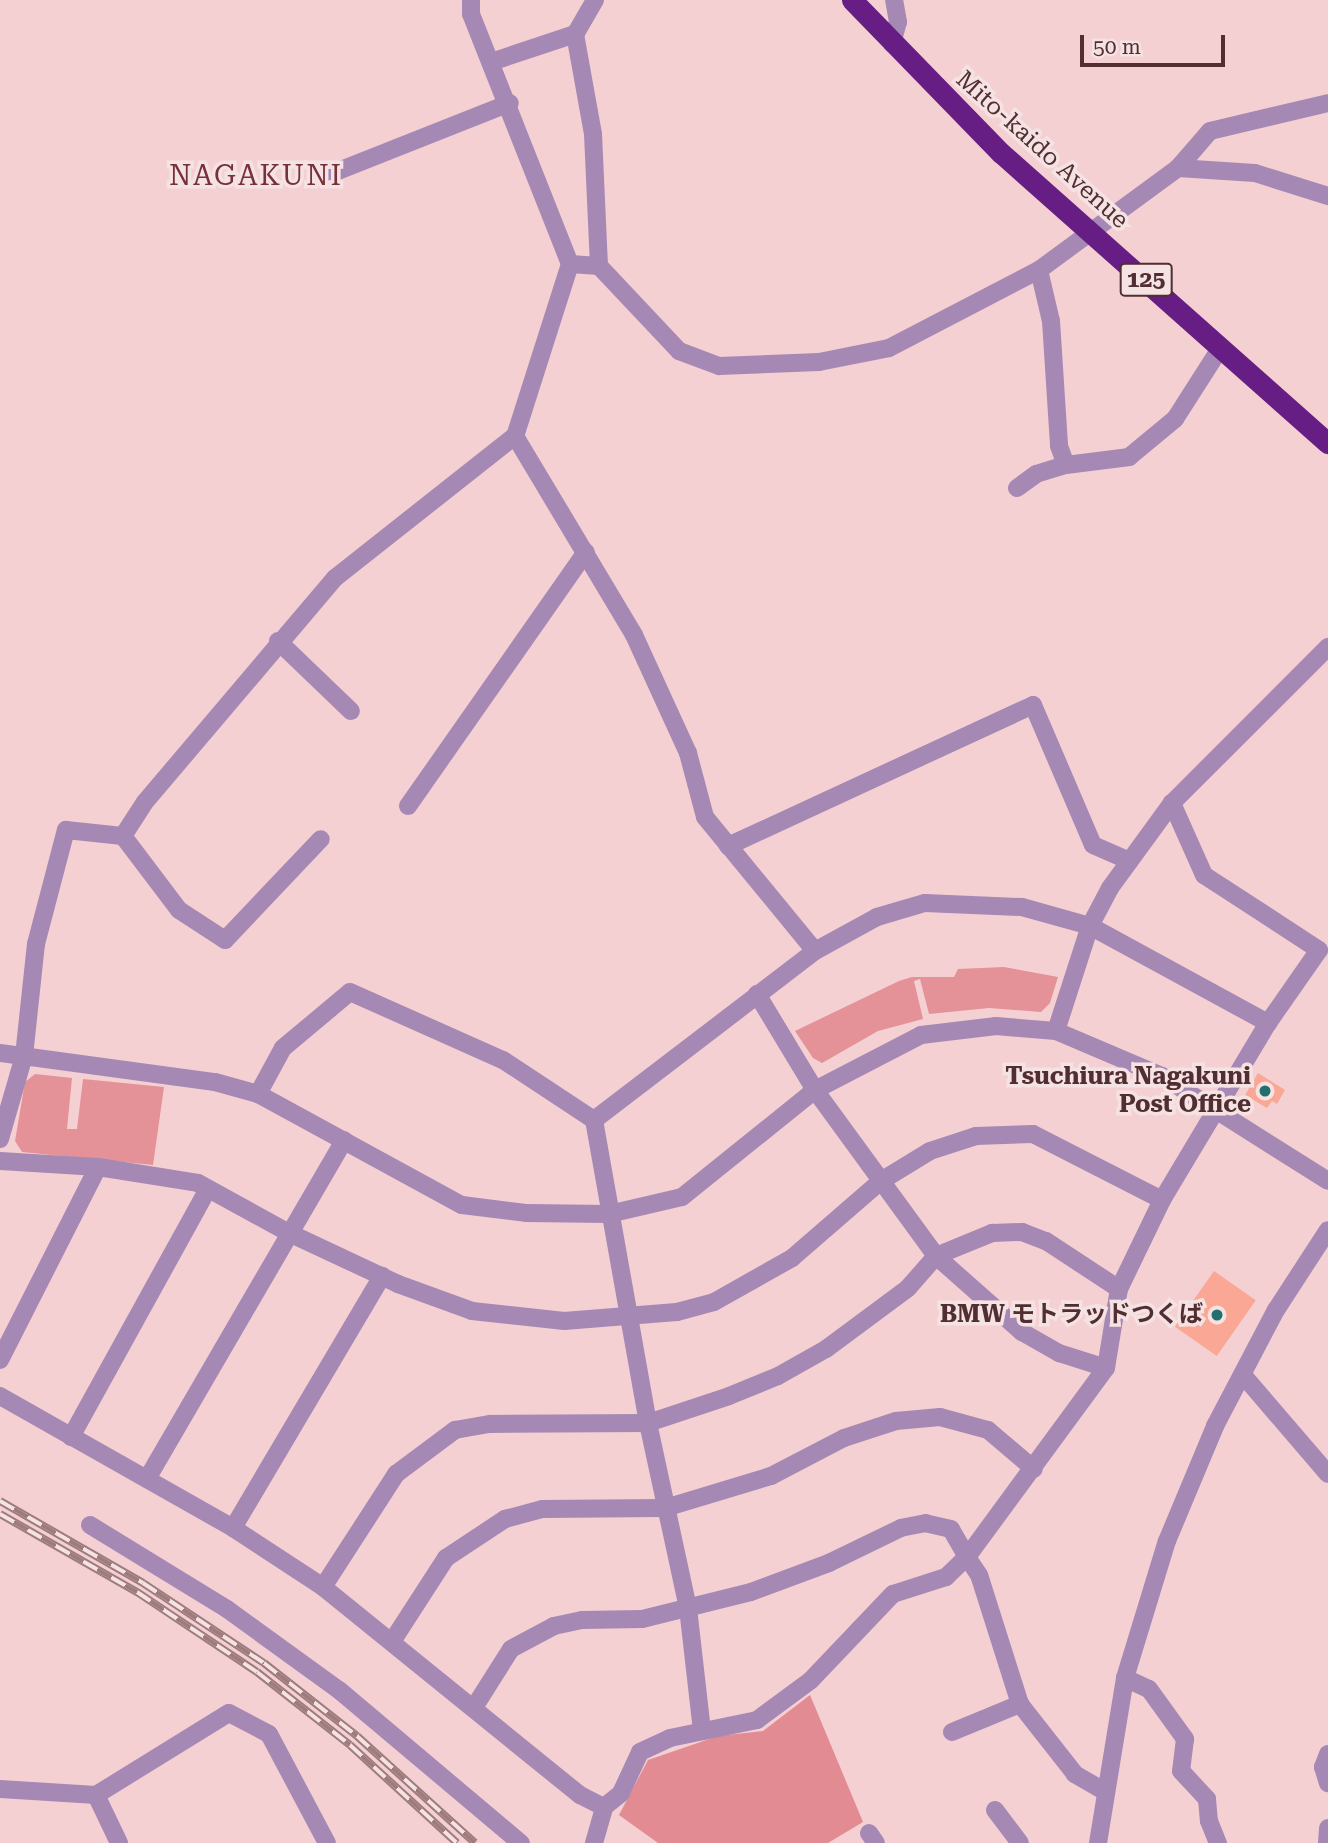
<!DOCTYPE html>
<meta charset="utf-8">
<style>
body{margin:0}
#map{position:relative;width:1328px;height:1843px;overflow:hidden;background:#f4d0d2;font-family:"Roboto Serif","Noto Sans JP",serif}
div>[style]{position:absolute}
.green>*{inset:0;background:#e49198}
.forest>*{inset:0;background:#e28b93}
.building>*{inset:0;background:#faa895;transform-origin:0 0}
.minor>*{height:18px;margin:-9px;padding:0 9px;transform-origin:9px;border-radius:9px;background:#a688b5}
.highway>*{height:21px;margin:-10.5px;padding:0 10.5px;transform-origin:10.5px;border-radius:10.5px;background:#671e84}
.rail>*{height:8px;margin-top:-4px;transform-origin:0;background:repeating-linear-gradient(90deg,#f5e2e3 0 16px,#9e7b7d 0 32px);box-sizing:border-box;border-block:2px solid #9e7b7d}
.dots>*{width:19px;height:19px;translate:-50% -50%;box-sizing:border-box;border:4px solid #f5e2e3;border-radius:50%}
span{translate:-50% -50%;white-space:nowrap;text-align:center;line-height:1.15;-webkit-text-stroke:7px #f5e2e3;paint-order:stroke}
.shield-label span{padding:2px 5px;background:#f5e2e3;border:2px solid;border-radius:5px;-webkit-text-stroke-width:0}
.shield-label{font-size:23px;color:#502e31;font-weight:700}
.street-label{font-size:24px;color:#502e31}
.poi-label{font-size:24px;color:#502e31;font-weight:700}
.right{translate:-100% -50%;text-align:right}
.quarter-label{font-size:28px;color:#78303a;letter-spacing:2px}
.scale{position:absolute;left:1080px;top:35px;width:145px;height:32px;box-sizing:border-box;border:4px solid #502e31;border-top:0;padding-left:9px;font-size:21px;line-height:24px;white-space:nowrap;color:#502e31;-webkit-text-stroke:5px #f5e2e3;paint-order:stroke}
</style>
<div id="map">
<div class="green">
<i style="clip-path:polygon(1004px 967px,1058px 977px,1050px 1003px,1041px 1012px,989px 1008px,929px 1014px,920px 979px,914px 981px,923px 1019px,878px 1031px,822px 1063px,813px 1058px,795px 1031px,899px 981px,912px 977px,954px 977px,958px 969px)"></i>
<i style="clip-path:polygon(35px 1074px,72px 1078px,67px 1129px,77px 1129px,83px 1079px,164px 1087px,153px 1165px,22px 1152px,15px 1141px,25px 1082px)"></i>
</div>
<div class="forest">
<i style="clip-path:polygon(810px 1695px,863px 1822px,828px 1843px,658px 1843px,619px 1815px,648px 1760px,718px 1736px,763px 1731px)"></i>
</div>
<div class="building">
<i style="clip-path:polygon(1258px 1073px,1285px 1090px,1277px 1104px,1272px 1101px,1267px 1108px,1245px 1095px)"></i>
<i style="left:1214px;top:1271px;width:51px;height:68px;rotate:35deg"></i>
</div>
<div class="minor">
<i style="left:471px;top:0;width:14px;rotate:90deg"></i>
<i style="left:471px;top:14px;width:269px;rotate:68.4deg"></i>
<i style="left:570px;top:264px;width:29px;rotate:4deg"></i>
<i style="left:595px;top:0;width:39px;rotate:120deg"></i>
<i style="left:575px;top:34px;width:102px;rotate:79.8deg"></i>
<i style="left:593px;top:134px;width:132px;rotate:87.4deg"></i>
<i style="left:599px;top:266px;width:117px;rotate:46.7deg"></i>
<i style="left:679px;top:351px;width:43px;rotate:20.6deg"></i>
<i style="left:719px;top:366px;width:100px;rotate:-2.3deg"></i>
<i style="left:819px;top:362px;width:71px;rotate:-11.3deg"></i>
<i style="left:889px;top:348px;width:169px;rotate:-27.5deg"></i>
<i style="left:1039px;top:270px;width:172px;rotate:-36.3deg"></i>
<i style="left:1178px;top:168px;width:49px;rotate:-49.1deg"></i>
<i style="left:1210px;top:131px;width:121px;rotate:-13.3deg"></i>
<i style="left:892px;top:44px;width:23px;rotate:-75deg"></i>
<i style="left:898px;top:22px;width:22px;rotate:-100deg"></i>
<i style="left:491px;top:62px;width:89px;rotate:-18.4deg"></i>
<i style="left:1178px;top:168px;width:77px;rotate:3.7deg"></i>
<i style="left:1255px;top:173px;width:77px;rotate:17.5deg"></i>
<i style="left:333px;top:173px;width:190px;rotate:-21.6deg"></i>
<i style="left:570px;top:264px;width:181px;rotate:107.7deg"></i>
<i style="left:515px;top:436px;width:232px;rotate:59.1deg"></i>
<i style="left:634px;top:635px;width:130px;rotate:65.4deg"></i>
<i style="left:688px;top:753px;width:66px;rotate:75.1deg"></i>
<i style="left:705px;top:817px;width:173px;rotate:50.6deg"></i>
<i style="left:1039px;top:270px;width:52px;rotate:76.8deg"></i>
<i style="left:1051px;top:321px;width:125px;rotate:86.3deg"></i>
<i style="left:1059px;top:446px;width:20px;rotate:70deg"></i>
<i style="left:1017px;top:488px;width:24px;rotate:-36deg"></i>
<i style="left:1036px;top:474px;width:31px;rotate:-17deg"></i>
<i style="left:1066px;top:465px;width:64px;rotate:-7.2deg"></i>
<i style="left:1129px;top:457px;width:60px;rotate:-39.6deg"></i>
<i style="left:1175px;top:419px;width:85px;rotate:-57.4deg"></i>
<i style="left:278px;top:641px;width:101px;rotate:43.8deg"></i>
<i style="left:408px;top:806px;width:310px;rotate:-55deg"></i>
<i style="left:123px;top:836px;width:93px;rotate:52.9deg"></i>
<i style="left:179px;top:910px;width:55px;rotate:33.1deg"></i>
<i style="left:225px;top:940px;width:139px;rotate:-46.5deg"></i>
<i style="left:728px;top:846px;width:336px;rotate:-24.8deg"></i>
<i style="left:1033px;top:705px;width:152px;rotate:66.8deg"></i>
<i style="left:1093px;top:845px;width:40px;rotate:23.4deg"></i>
<i style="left:757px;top:994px;width:112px;rotate:58.9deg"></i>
<i style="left:815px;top:1090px;width:205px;rotate:53.9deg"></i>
<i style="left:936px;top:1256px;width:115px;rotate:41.5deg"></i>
<i style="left:1022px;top:1332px;width:43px;rotate:29.6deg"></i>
<i style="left:1059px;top:1353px;width:49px;rotate:17.7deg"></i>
<i style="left:1056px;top:1031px;width:110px;rotate:-72.1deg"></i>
<i style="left:1090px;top:926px;width:43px;rotate:-62.2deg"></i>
<i style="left:1110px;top:888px;width:105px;rotate:-53.9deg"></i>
<i style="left:1172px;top:803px;width:221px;rotate:-45deg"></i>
<i style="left:0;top:1053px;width:217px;rotate:7.7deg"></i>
<i style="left:215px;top:1082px;width:45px;rotate:15.6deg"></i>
<i style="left:258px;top:1094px;width:232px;rotate:28.6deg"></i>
<i style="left:462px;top:1205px;width:64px;rotate:7.1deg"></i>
<i style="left:526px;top:1213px;width:83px;rotate:0.7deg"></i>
<i style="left:609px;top:1214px;width:75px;rotate:-13.1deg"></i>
<i style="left:682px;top:1197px;width:171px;rotate:-38.8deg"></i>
<i style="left:815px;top:1090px;width:119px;rotate:-27.4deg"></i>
<i style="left:921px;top:1035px;width:76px;rotate:-6.8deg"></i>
<i style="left:996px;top:1026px;width:60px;rotate:4.8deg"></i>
<i style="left:1056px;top:1031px;width:115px;rotate:23deg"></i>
<i style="left:1162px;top:1076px;width:196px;rotate:32.3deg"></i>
<i style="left:258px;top:1094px;width:52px;rotate:-61.5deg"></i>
<i style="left:283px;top:1048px;width:87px;rotate:-39.9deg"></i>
<i style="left:350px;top:992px;width:167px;rotate:24deg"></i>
<i style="left:503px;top:1060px;width:109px;rotate:33.4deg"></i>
<i style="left:594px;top:1120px;width:308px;rotate:79.9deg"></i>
<i style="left:648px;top:1423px;width:189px;rotate:77.8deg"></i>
<i style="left:688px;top:1608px;width:123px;rotate:83.5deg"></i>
<i style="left:594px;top:1120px;width:278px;rotate:-37.4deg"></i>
<i style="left:815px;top:951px;width:71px;rotate:-28.7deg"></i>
<i style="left:877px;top:917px;width:50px;rotate:-16.3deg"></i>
<i style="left:925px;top:903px;width:97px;rotate:2.4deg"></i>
<i style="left:1022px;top:907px;width:71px;rotate:15.6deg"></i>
<i style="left:1090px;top:926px;width:203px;rotate:28.6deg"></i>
<i style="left:0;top:1139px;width:86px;rotate:-73.9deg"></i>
<i style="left:24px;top:1056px;width:113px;rotate:-83.9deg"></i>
<i style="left:36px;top:944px;width:118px;rotate:-75.3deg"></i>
<i style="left:66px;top:830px;width:57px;rotate:6deg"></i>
<i style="left:123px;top:836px;width:40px;rotate:-57.1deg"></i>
<i style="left:145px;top:802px;width:294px;rotate:-49.7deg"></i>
<i style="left:335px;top:578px;width:229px;rotate:-38.3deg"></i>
<i style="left:0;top:1161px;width:98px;rotate:3.5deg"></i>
<i style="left:98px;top:1167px;width:101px;rotate:9.1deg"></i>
<i style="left:198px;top:1183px;width:102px;rotate:28.8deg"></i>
<i style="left:287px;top:1232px;width:123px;rotate:25.1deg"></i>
<i style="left:398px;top:1284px;width:79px;rotate:20deg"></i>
<i style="left:472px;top:1311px;width:93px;rotate:6.2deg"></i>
<i style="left:564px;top:1321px;width:113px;rotate:-4.6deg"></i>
<i style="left:677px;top:1312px;width:38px;rotate:-15deg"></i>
<i style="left:714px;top:1302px;width:90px;rotate:-29.4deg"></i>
<i style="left:792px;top:1258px;width:118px;rotate:-40.9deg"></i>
<i style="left:881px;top:1181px;width:57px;rotate:-31.5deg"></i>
<i style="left:930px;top:1151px;width:48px;rotate:-18.1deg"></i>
<i style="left:976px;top:1136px;width:57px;rotate:-2deg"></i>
<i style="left:1033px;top:1134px;width:145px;rotate:27.1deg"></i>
<i style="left:0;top:1360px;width:216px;rotate:-63.1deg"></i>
<i style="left:1243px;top:1375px;width:130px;rotate:49.4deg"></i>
<i style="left:0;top:1396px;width:268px;rotate:29.5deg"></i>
<i style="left:233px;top:1528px;width:108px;rotate:33.2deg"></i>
<i style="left:323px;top:1587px;width:331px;rotate:39deg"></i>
<i style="left:580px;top:1795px;width:27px;rotate:27deg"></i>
<i style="left:604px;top:1807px;width:22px;rotate:-39deg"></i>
<i style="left:621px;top:1793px;width:45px;rotate:-65.1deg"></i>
<i style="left:640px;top:1752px;width:33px;rotate:-25deg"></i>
<i style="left:670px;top:1738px;width:89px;rotate:-11.7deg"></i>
<i style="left:757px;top:1720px;width:67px;rotate:-36.5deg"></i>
<i style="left:811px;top:1680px;width:119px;rotate:-46.4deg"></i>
<i style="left:893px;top:1594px;width:56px;rotate:-17.8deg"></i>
<i style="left:946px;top:1577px;width:29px;rotate:-44deg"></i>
<i style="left:967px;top:1557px;width:32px;rotate:-120deg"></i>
<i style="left:951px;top:1529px;width:26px;rotate:-167deg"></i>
<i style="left:926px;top:1523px;width:25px;rotate:169deg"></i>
<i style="left:901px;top:1528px;width:80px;rotate:154.1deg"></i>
<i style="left:829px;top:1563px;width:83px;rotate:159.6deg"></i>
<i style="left:751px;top:1592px;width:112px;rotate:166.1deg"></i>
<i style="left:642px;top:1619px;width:60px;rotate:179deg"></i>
<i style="left:582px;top:1620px;width:29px;rotate:168deg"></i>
<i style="left:554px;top:1626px;width:49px;rotate:151.9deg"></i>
<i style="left:511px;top:1649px;width:67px;rotate:122.3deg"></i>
<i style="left:71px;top:1437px;width:283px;rotate:-61.1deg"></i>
<i style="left:147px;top:1479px;width:392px;rotate:-59.8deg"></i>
<i style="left:90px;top:1525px;width:161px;rotate:31.5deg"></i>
<i style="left:227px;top:1609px;width:138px;rotate:35.9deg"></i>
<i style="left:339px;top:1690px;width:238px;rotate:40.1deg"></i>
<i style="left:233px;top:1528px;width:293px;rotate:-59.4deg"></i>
<i style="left:323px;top:1587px;width:135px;rotate:-57.1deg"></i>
<i style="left:396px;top:1474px;width:74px;rotate:-36.7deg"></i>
<i style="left:455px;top:1430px;width:36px;rotate:-10deg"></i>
<i style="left:490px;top:1424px;width:158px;rotate:-0.4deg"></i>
<i style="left:648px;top:1423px;width:85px;rotate:-18.4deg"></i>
<i style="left:729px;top:1396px;width:53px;rotate:-22.2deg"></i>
<i style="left:778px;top:1376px;width:55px;rotate:-29.4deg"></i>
<i style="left:826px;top:1349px;width:102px;rotate:-36.6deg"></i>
<i style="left:908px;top:1288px;width:43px;rotate:-48.8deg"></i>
<i style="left:936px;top:1256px;width:61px;rotate:-22.3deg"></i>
<i style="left:992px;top:1233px;width:30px;rotate:-2deg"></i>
<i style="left:1022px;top:1232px;width:26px;rotate:21deg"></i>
<i style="left:1046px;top:1241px;width:87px;rotate:33.3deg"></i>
<i style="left:393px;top:1640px;width:98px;rotate:-57.1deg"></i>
<i style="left:446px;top:1558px;width:71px;rotate:-33.5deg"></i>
<i style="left:505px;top:1519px;width:38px;rotate:-15deg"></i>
<i style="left:542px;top:1509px;width:123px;rotate:-0.5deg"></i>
<i style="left:665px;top:1508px;width:111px;rotate:-16.8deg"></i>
<i style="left:771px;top:1476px;width:82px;rotate:-27.5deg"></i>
<i style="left:844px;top:1438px;width:55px;rotate:-18.1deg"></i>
<i style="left:896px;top:1421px;width:44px;rotate:-5.2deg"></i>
<i style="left:940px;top:1417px;width:50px;rotate:15.2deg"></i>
<i style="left:988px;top:1430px;width:60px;rotate:40.3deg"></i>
<i style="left:1125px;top:1678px;width:26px;rotate:25deg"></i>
<i style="left:1149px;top:1689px;width:62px;rotate:54.2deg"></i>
<i style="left:1185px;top:1739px;width:32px;rotate:97deg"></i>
<i style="left:1181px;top:1771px;width:38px;rotate:47deg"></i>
<i style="left:1207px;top:1799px;width:22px;rotate:85deg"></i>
<i style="left:1209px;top:1821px;width:24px;rotate:68deg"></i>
<i style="left:952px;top:1732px;width:74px;rotate:-22.4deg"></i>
<i style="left:1328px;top:1754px;width:14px;rotate:111deg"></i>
<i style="left:1323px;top:1767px;width:17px;rotate:73deg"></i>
<i style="left:0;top:1789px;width:96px;rotate:3.6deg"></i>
<i style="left:1104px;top:1791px;width:34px;rotate:-150deg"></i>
<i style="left:1075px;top:1774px;width:89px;rotate:-128.2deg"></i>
<i style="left:1020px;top:1704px;width:135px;rotate:-107.6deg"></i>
<i style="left:979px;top:1575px;width:22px;rotate:-124deg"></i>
<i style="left:967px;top:1557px;width:235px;rotate:-53.7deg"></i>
<i style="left:1106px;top:1368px;width:80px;rotate:-80.7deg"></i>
<i style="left:1119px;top:1289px;width:99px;rotate:-64.2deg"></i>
<i style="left:1162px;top:1200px;width:206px;rotate:-59.1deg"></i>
<i style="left:1268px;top:1023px;width:89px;rotate:-55.1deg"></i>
<i style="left:1319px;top:950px;width:137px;rotate:-146.9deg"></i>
<i style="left:1204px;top:875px;width:79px;rotate:-114deg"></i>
<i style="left:995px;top:1810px;width:41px;rotate:52.9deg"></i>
<i style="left:869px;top:1833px;width:12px;rotate:55deg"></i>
<i style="left:119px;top:1843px;width:53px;rotate:-115.6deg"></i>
<i style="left:96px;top:1795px;width:156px;rotate:-31.7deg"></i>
<i style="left:229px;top:1713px;width:45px;rotate:27.7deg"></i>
<i style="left:269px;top:1734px;width:123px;rotate:62deg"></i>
<i style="left:594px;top:1843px;width:37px;rotate:-74deg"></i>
<i style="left:1098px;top:1843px;width:167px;rotate:-80.7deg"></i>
<i style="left:1125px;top:1678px;width:143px;rotate:-73deg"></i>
<i style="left:1167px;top:1541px;width:125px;rotate:-67.3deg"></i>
<i style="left:1215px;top:1426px;width:131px;rotate:-62.3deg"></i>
<i style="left:1276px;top:1310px;width:95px;rotate:-57deg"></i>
<i style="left:1327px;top:1843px;width:15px;rotate:-86deg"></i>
</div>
<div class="highway">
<i style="left:852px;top:0;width:214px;rotate:45.8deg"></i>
<i style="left:1001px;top:153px;width:437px;rotate:41.6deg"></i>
</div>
<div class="rail">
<i style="left:0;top:1501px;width:165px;rotate:29.8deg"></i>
<i style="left:143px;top:1583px;width:145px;rotate:33.5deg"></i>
<i style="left:264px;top:1663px;width:118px;rotate:38.1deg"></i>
<i style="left:357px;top:1736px;width:159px;rotate:42.2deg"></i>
<i style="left:0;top:1514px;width:158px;rotate:29.7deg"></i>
<i style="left:137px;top:1592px;width:144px;rotate:33.7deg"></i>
<i style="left:257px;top:1672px;width:118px;rotate:38.1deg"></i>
<i style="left:350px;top:1745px;width:145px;rotate:42.5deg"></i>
</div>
<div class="dots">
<i style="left:1265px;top:1091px;background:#236f6e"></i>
<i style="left:1217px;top:1315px;background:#236f6e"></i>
</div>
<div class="shield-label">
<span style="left:1146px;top:280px">125</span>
</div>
<div class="street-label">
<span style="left:1042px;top:150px;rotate:42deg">Mito-kaido Avenue</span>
</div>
<div class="poi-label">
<span class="right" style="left:1251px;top:1091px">Tsuchiura Nagakuni<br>Post Office</span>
<span class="right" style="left:1203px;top:1315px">BMW モトラッドつくば</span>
</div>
<div class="quarter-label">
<span style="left:256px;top:176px">NAGAKUNI</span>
</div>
<div class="scale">50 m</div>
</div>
